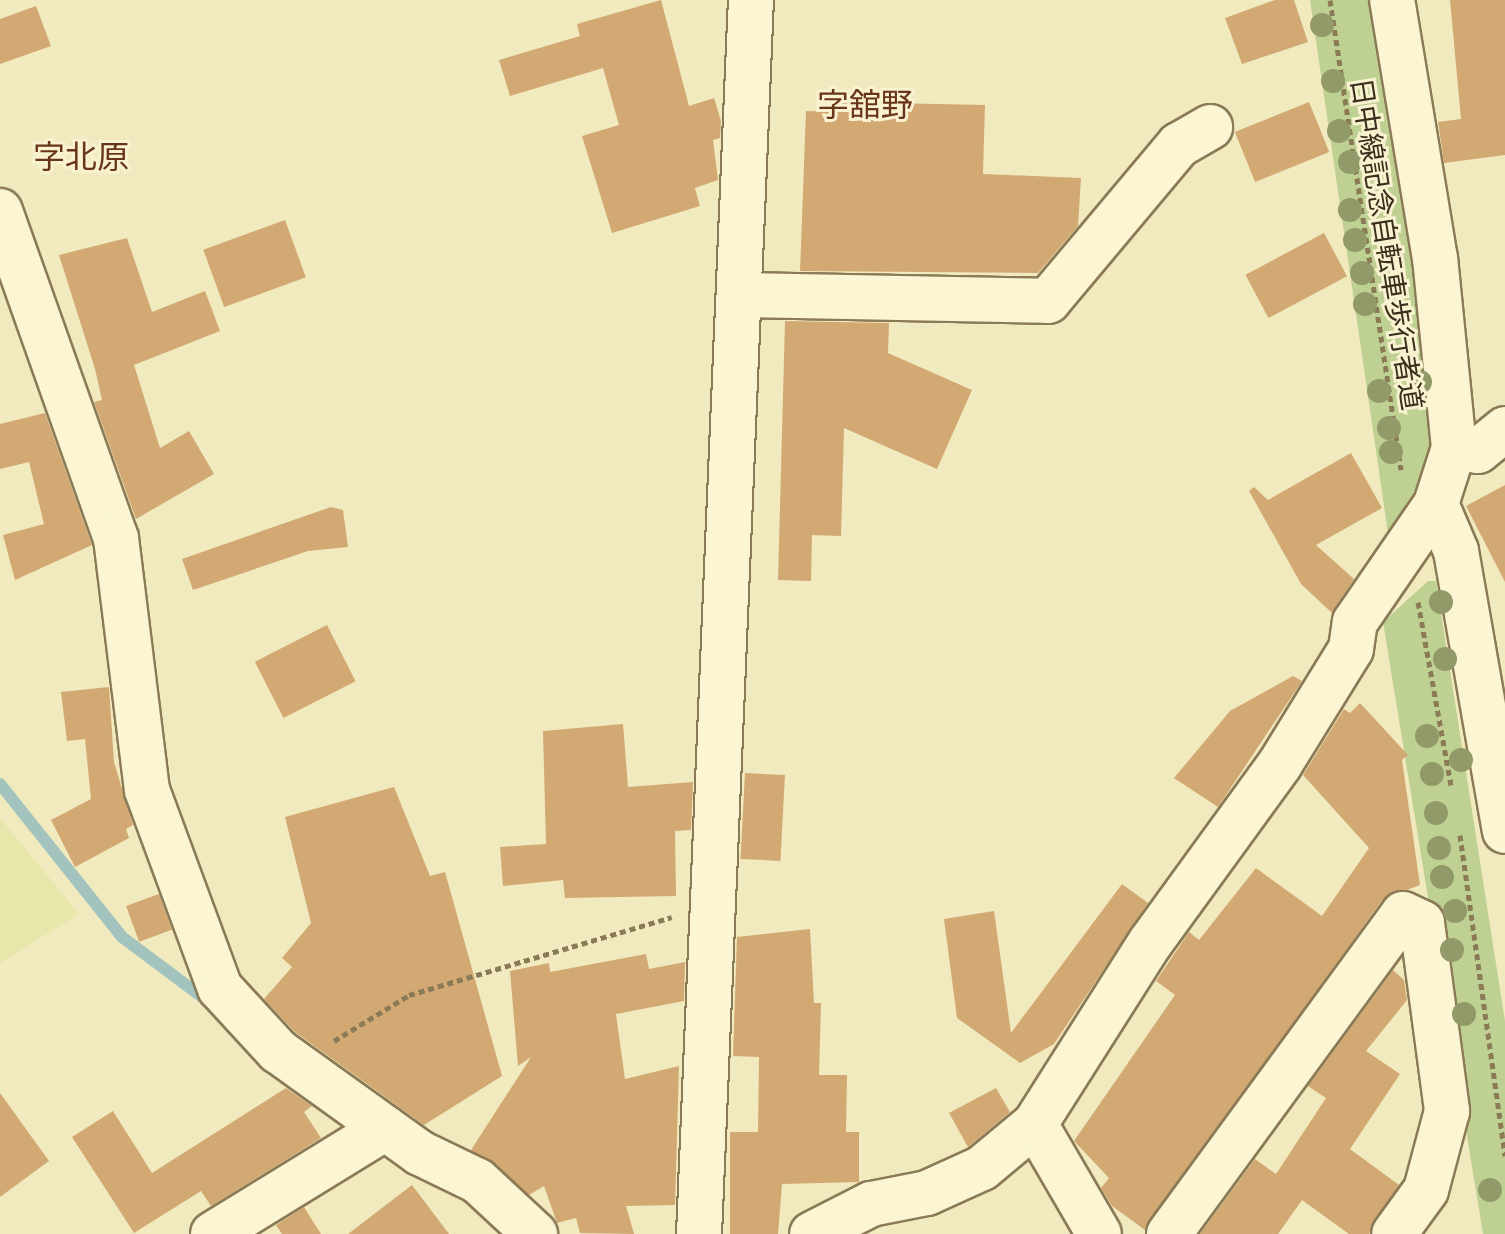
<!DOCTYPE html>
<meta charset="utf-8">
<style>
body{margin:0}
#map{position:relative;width:1505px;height:1234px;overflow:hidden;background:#f1eabf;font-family:"PT Serif","Noto Sans JP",serif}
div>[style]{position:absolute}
.farmland>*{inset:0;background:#e7e7ac}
.green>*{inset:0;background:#bfd093}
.stream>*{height:12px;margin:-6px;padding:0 6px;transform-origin:6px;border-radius:6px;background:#a3c3be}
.building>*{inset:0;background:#d2a972;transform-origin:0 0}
.path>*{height:5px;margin-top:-2.5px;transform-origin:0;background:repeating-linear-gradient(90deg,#8b7a56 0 6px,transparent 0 10px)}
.roads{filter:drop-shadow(2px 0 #8b7a56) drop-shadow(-2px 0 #8b7a56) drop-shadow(0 2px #8b7a56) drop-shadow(0 -2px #8b7a56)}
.minor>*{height:44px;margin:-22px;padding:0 22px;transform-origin:22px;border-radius:22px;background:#fbf5d3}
.trees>*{width:24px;height:24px;margin:-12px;border-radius:50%;background:#919a68}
span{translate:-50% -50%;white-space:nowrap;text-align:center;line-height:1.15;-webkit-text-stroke:6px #f8f2d0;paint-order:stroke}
.street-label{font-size:28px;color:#3a2f1c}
.quarter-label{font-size:32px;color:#693518}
</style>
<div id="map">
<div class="farmland">
<i style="clip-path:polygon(0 818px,79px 914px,0 963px)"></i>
</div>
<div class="green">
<i style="clip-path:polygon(1310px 0,1374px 0,1442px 447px,1388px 533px)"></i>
<i style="clip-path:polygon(1428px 581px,1436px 581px,1505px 1021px,1505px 1234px,1483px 1234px,1383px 622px)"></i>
</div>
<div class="stream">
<i style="left:0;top:784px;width:196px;rotate:51.4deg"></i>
<i style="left:122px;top:937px;width:109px;rotate:36.8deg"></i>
</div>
<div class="building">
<i style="clip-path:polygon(661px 0,689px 106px,714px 98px,721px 121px,720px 138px,713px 140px,718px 180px,695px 188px,700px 206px,612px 233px,582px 136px,619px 125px,603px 68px,510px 96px,499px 60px,580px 36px,577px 24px)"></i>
<i style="clip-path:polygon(1275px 0,1294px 0,1308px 42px,1242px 64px,1225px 18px)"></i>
<i style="clip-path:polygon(1450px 0,1505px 0,1505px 155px,1444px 163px,1438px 122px,1461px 119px)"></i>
<i style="clip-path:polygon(36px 6px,51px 46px,0 64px,0 19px)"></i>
<i style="clip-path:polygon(841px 102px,985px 105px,983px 174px,1081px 178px,1078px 226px,1038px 273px,800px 271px,806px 111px,840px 112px)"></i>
<i style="left:1309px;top:102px;width:54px;height:80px;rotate:68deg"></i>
<i style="left:285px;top:220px;width:61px;height:87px;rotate:70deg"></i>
<i style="left:1324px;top:233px;width:49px;height:89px;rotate:62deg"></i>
<i style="clip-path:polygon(127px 238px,152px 312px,205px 291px,220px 331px,134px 365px,160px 448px,189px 431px,214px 474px,136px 519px,94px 402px,102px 400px,95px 369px,59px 255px)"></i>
<i style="clip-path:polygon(785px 321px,889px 323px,888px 353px,972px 390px,937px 469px,844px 428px,841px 536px,812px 535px,811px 581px,778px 580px)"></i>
<i style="clip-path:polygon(45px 413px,92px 545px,15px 580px,3px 535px,44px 524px,29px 462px,0 469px,0 424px)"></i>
<i style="clip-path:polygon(1351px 453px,1382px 508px,1316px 545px,1354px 579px,1332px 613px,1301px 584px,1249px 491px,1254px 487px,1268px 500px)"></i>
<i style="clip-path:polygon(1505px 485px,1505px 582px,1466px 506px)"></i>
<i style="clip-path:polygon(331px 507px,343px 510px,348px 547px,308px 551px,193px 590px,182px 559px)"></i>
<i style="left:327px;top:625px;width:63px;height:81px;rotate:63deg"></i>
<i style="clip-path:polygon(1293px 676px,1302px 681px,1218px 807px,1174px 778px,1230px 711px)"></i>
<i style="clip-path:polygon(109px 687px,114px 762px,133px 825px,126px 829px,129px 838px,75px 867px,51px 820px,91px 799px,85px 739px,67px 741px,61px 692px)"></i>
<i style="clip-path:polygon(1360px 703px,1408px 755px,1402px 760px,1420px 885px,1383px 899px,1145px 1230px,1112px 1206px,1101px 1188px,1109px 1178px,1074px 1141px,1175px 995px,1156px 981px,1189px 932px,1199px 940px,1256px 868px,1322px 916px,1369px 848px,1303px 775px,1344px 709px,1350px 713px)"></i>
<i style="clip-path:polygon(623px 724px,628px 787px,693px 782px,691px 830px,675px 831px,676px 896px,565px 898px,563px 880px,503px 886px,500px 847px,546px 844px,543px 731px)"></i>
<i style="left:745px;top:773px;width:40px;height:86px;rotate:3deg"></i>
<i style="clip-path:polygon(394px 787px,430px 876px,445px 872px,502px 1076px,424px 1125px,295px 1032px,264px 999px,292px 967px,282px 958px,311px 923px,285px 817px)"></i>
<i style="clip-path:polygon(1122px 884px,1148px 903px,1054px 1044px,1020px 1063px,957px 1018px,944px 919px,994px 911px,1011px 1033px)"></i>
<i style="left:159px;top:894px;width:38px;height:35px;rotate:70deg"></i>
<i style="clip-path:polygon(810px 929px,814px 1003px,821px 1003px,819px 1075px,847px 1075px,846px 1132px,859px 1132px,859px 1182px,782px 1184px,778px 1234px,730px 1234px,730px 1132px,758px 1132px,759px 1057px,733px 1056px,737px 937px)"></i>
<i style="clip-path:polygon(646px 954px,649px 969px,685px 962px,684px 1001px,616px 1014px,625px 1079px,679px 1066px,675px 1205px,626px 1206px,634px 1234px,580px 1233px,576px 1218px,557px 1223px,544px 1186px,529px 1195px,471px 1150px,531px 1057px,518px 1066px,510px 971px,549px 963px,550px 972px)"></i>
<i style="clip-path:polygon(1393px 970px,1404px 980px,1407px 1000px,1366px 1051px,1400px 1074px,1350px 1149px,1399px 1185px,1369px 1234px,1349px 1234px,1302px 1200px,1278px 1234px,1200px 1234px,1255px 1159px,1276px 1174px,1326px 1098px,1308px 1086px)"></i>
<i style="clip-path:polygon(286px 1088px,312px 1106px,304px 1112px,321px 1138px,211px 1206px,201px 1191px,134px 1233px,72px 1137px,113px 1111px,152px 1173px)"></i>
<i style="clip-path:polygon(996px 1088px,1010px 1112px,968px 1147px,949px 1113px)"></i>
<i style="clip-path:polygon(0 1093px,49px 1161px,0 1197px)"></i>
<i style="clip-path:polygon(412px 1185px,449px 1234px,348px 1234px)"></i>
<i style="clip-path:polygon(304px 1207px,321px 1234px,282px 1234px,276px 1225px)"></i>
</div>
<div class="path">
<i style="left:1330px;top:0;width:475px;rotate:81.4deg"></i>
<i style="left:1418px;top:602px;width:186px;rotate:79.8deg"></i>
<i style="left:1460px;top:835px;width:324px;rotate:82deg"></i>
<i style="left:334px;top:1041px;width:88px;rotate:-31.5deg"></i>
<i style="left:409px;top:995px;width:274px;rotate:-16.5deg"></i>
</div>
<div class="roads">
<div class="minor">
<i style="left:0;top:211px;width:347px;rotate:70.5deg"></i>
<i style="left:116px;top:538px;width:254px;rotate:83deg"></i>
<i style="left:147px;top:790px;width:211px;rotate:69.8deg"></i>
<i style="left:220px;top:988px;width:86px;rotate:47.4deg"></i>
<i style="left:278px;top:1051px;width:175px;rotate:35.7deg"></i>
<i style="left:420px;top:1153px;width:64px;rotate:25.8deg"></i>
<i style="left:478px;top:1181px;width:78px;rotate:42.9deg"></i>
<i style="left:739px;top:295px;width:309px;rotate:1.1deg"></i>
<i style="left:1048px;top:301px;width:204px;rotate:-50deg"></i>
<i style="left:1179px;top:145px;width:36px;rotate:-30deg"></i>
<i style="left:1454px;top:448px;width:24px;rotate:7deg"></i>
<i style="left:1478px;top:451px;width:35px;rotate:-39deg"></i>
<i style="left:1436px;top:504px;width:51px;rotate:66.9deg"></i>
<i style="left:1456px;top:551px;width:284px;rotate:80.1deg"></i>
<i style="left:1035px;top:1124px;width:127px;rotate:59.8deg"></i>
<i style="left:213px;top:1234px;width:202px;rotate:-31.6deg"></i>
<i style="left:699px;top:1234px;width:1235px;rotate:-87.59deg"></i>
<i style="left:812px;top:1234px;width:66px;rotate:-27deg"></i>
<i style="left:871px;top:1204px;width:57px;rotate:-11.1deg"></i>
<i style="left:927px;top:1193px;width:60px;rotate:-24.4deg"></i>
<i style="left:982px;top:1168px;width:69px;rotate:-39.7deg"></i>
<i style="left:1035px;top:1124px;width:214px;rotate:-57.6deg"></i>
<i style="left:1150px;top:943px;width:221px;rotate:-54deg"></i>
<i style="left:1280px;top:764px;width:135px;rotate:-58.3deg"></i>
<i style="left:1351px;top:649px;width:27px;rotate:-82deg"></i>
<i style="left:1355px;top:622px;width:143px;rotate:-55.5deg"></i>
<i style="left:1436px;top:504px;width:59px;rotate:-72.2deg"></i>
<i style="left:1454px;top:448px;width:190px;rotate:-95.7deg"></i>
<i style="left:1435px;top:259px;width:263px;rotate:-99.4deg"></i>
<i style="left:1169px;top:1234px;width:396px;rotate:-53.8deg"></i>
<i style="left:1403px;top:914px;width:21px;rotate:25deg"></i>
<i style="left:1422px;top:923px;width:190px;rotate:82.4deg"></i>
<i style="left:1447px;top:1111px;width:82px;rotate:104.9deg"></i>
<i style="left:1426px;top:1190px;width:54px;rotate:126deg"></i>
</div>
</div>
<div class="trees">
<i style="left:1322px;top:25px"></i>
<i style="left:1333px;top:81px"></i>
<i style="left:1339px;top:131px"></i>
<i style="left:1350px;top:162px"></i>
<i style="left:1350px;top:210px"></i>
<i style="left:1355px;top:240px"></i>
<i style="left:1362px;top:273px"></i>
<i style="left:1365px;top:304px"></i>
<i style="left:1420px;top:382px"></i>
<i style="left:1379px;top:391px"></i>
<i style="left:1389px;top:428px"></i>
<i style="left:1391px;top:452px"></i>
<i style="left:1441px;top:602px"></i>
<i style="left:1445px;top:659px"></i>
<i style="left:1427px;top:736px"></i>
<i style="left:1461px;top:760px"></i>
<i style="left:1432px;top:774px"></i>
<i style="left:1436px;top:813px"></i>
<i style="left:1439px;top:848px"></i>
<i style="left:1442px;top:877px"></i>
<i style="left:1455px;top:911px"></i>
<i style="left:1452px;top:950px"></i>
<i style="left:1464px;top:1014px"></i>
<i style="left:1490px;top:1190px"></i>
</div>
<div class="street-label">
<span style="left:1387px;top:244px;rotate:81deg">日中線記念自転車歩行者道</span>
</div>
<div class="quarter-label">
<span style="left:865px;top:104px">字舘野</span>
<span style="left:81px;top:156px">字北原</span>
</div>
</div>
